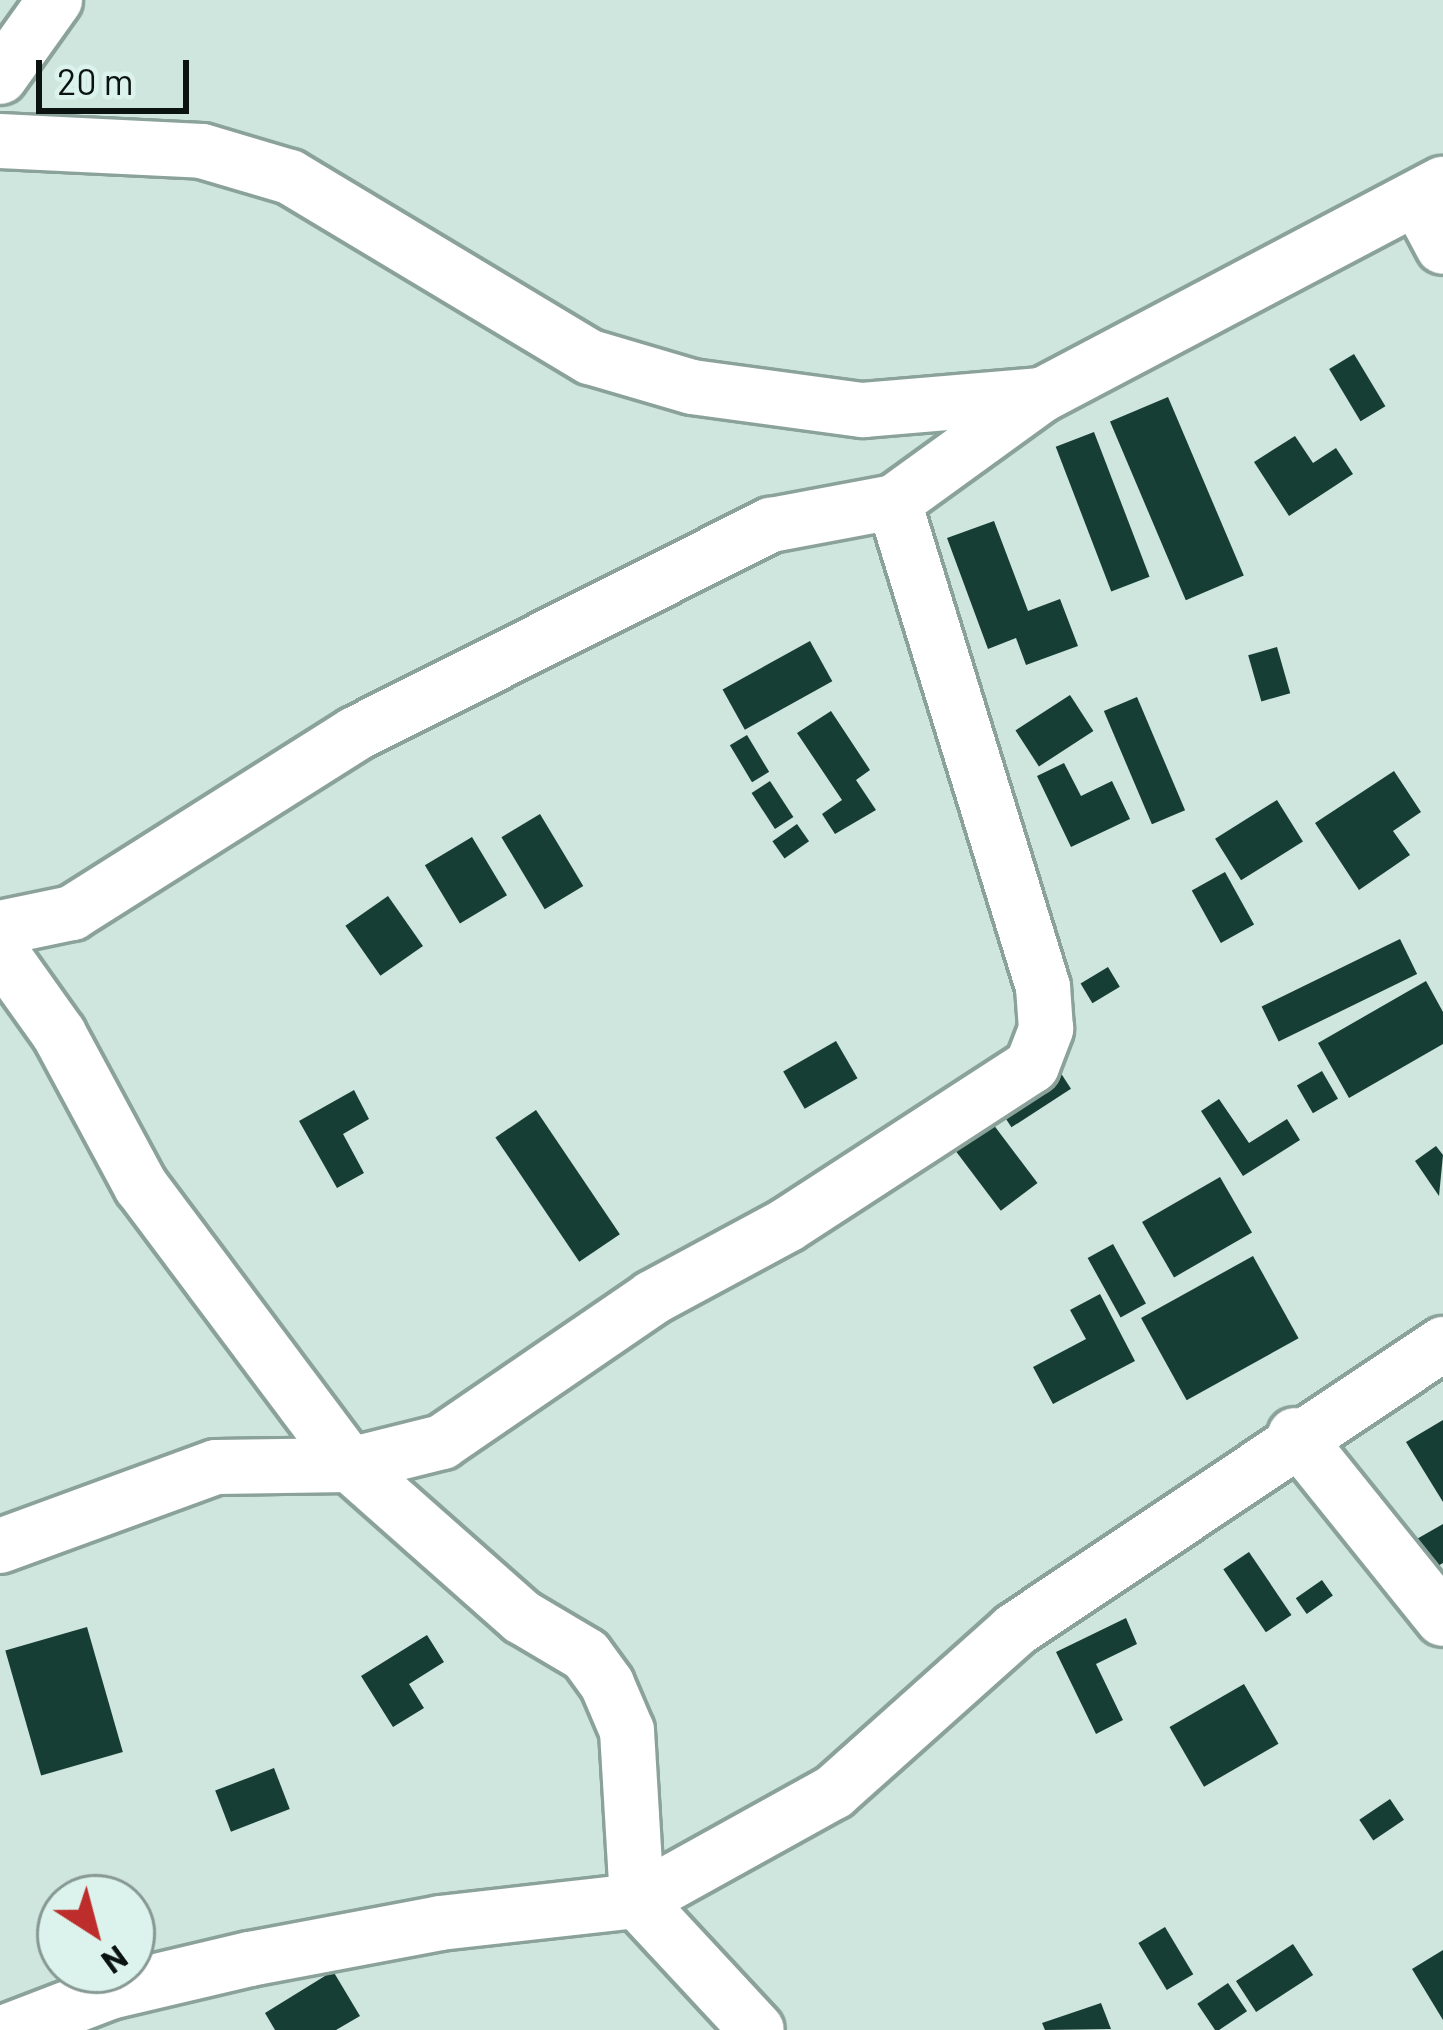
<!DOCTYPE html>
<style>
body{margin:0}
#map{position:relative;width:1443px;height:2030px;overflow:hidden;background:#cee6de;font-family:Barlow,sans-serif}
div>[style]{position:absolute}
.building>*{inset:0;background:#173e35;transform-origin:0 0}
.roads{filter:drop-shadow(3px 0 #8ba29b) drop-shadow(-3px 0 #8ba29b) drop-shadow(0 3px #8ba29b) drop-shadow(0 -3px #8ba29b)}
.street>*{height:54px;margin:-27px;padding:0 27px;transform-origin:27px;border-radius:27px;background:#fff}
span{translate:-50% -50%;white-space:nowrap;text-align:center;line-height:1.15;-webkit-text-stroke:12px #dbf3ec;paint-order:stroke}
.north{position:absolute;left:36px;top:1874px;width:120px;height:120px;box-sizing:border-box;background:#dbf3ec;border:3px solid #889994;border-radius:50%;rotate:144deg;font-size:33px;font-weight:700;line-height:48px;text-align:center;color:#0b1311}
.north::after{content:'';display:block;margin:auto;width:42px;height:54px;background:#bc2d2b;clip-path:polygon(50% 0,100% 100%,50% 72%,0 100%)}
.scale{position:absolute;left:36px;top:60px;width:153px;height:54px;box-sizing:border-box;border:6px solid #0b1311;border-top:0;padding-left:15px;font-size:36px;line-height:42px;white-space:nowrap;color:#0b1311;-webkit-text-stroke:9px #dbf3ec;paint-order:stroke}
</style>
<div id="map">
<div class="building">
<i style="left:1354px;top:354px;width:61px;height:29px;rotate:59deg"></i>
<i style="left:1168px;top:397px;width:194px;height:63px;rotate:67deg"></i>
<i style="left:1094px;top:432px;width:155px;height:41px;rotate:69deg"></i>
<i style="clip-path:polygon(1295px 436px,1313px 463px,1336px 448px,1353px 474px,1289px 516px,1254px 462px)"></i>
<i style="clip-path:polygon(994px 521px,1028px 611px,1060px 599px,1078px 646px,1026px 665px,1016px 638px,988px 649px,947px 538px)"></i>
<i style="left:810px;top:641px;width:46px;height:100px;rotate:61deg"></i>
<i style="left:1277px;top:647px;width:48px;height:30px;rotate:74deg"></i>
<i style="left:1070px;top:695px;width:43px;height:65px;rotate:57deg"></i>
<i style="left:1137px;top:697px;width:123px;height:36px;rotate:67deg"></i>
<i style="clip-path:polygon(831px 711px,870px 770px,856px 780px,876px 810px,835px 834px,822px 814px,842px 800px,797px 733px)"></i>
<i style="left:747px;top:735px;width:43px;height:20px;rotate:59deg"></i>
<i style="clip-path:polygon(1064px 763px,1081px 796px,1112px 781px,1130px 819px,1071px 847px,1037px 776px)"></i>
<i style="clip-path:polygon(1394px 771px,1421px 812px,1393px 831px,1410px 855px,1359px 890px,1315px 823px)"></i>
<i style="left:770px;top:781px;width:43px;height:22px;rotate:57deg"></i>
<i style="left:1277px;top:800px;width:49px;height:73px;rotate:58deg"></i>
<i style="left:540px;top:814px;width:84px;height:45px;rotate:59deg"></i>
<i style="left:797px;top:824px;width:21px;height:30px;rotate:55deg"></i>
<i style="left:472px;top:837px;width:68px;height:55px;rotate:59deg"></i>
<i style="left:1225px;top:872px;width:60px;height:38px;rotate:61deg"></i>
<i style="left:388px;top:896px;width:61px;height:52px;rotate:55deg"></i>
<i style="left:1400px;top:939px;width:39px;height:154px;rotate:64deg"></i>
<i style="left:1108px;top:967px;width:23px;height:32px;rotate:59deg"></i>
<i style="clip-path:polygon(1426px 981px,1443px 1012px,1443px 1044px,1349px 1098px,1318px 1043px)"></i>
<i style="left:836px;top:1041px;width:43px;height:61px;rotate:60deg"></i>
<i style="left:1053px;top:1061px;width:33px;height:71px;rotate:57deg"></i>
<i style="left:1322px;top:1071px;width:32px;height:29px;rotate:60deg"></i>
<i style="clip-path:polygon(354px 1090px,369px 1119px,343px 1134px,364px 1173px,337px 1188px,299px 1121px)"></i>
<i style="clip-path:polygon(1219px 1099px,1249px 1143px,1287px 1119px,1300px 1140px,1243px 1176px,1201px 1111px)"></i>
<i style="left:536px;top:1110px;width:150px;height:49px;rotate:56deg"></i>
<i style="left:993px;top:1124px;width:74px;height:46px;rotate:53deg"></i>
<i style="clip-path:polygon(1436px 1146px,1443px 1155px,1439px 1196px,1415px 1161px)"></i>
<i style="left:1220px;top:1177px;width:64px;height:90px;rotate:60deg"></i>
<i style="left:1113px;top:1244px;width:68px;height:29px;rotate:61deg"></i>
<i style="left:1253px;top:1256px;width:94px;height:128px;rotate:61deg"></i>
<i style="clip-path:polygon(1100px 1294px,1135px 1361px,1053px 1404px,1033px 1367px,1086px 1339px,1070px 1310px)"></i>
<i style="clip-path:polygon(1443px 1420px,1443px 1502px,1406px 1442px)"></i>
<i style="clip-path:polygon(1443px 1524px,1443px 1563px,1424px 1574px,1408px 1544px)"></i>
<i style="left:1249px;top:1552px;width:76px;height:31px;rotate:56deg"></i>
<i style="left:1322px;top:1580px;width:19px;height:32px;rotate:55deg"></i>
<i style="clip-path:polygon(1126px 1618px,1137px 1644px,1096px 1664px,1123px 1720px,1096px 1734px,1056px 1652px)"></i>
<i style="left:87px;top:1627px;width:130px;height:85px;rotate:74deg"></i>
<i style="clip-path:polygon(427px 1635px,444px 1662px,409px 1684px,424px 1708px,393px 1727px,361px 1676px)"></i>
<i style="left:1244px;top:1684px;width:69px;height:86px;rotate:60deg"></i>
<i style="left:274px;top:1768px;width:44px;height:63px;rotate:69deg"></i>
<i style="left:1390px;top:1799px;width:25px;height:37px;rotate:56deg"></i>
<i style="left:1165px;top:1927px;width:55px;height:31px;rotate:59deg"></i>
<i style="left:1293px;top:1944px;width:37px;height:68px;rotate:57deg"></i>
<i style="clip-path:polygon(1443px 1950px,1443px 2020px,1412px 1969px)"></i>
<i style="clip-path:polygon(333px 1971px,360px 2016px,336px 2030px,275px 2030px,265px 2013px)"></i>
<i style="left:1228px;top:1983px;width:34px;height:37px;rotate:56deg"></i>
<i style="clip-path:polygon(1101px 2003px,1111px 2029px,1045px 2030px,1042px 2023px)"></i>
</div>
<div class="roads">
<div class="street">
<i style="left:0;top:77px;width:95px;rotate:-54.5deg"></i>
<i style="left:0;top:141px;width:202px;rotate:2.8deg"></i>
<i style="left:202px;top:151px;width:92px;rotate:16.5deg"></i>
<i style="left:290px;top:177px;width:350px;rotate:31deg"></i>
<i style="left:590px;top:357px;width:106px;rotate:16.4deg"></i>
<i style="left:692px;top:387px;width:173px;rotate:7.7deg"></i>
<i style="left:863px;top:410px;width:179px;rotate:-4.8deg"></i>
<i style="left:1418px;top:200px;width:53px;rotate:62deg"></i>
<i style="left:0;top:928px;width:74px;rotate:-11.8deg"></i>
<i style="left:72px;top:913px;width:335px;rotate:-32.3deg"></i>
<i style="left:355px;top:734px;width:466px;rotate:-26.7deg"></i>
<i style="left:771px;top:525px;width:125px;rotate:-10.6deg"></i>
<i style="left:894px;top:502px;width:183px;rotate:-35.9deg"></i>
<i style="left:1042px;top:395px;width:453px;rotate:-27.8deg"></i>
<i style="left:0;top:951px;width:102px;rotate:54.6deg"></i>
<i style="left:59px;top:1034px;width:173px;rotate:61.7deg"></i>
<i style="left:141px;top:1186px;width:349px;rotate:53.2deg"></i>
<i style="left:350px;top:1465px;width:230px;rotate:41.5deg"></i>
<i style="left:522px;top:1617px;width:74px;rotate:30.7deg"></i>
<i style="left:586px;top:1655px;width:36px;rotate:54deg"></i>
<i style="left:607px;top:1684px;width:51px;rotate:66.9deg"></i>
<i style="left:627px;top:1731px;width:170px;rotate:86.6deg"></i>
<i style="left:637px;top:1901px;width:176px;rotate:47.1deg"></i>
<i style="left:1295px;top:1435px;width:236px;rotate:51.2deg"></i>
<i style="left:0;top:1546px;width:230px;rotate:-20.1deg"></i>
<i style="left:216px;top:1467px;width:134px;rotate:-0.9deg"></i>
<i style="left:350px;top:1465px;width:95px;rotate:-14deg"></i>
<i style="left:442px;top:1442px;width:255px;rotate:-34.4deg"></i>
<i style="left:652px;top:1298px;width:153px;rotate:-28.4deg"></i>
<i style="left:787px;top:1225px;width:292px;rotate:-33deg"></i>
<i style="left:1032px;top:1066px;width:40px;rotate:-69deg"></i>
<i style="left:1046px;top:1029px;width:42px;rotate:-94.1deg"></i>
<i style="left:1043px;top:987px;width:507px;rotate:-107.08deg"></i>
<i style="left:11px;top:2030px;width:106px;rotate:-21deg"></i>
<i style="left:110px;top:1992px;width:144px;rotate:-13.3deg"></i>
<i style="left:250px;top:1959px;width:193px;rotate:-10.7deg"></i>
<i style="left:440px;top:1923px;width:198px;rotate:-6.4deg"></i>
<i style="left:637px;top:1901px;width:225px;rotate:-29deg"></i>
<i style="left:834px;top:1792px;width:243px;rotate:-41.8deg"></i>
<i style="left:1015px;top:1630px;width:515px;rotate:-33.75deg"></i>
</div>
</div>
<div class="north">N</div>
<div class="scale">20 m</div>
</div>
